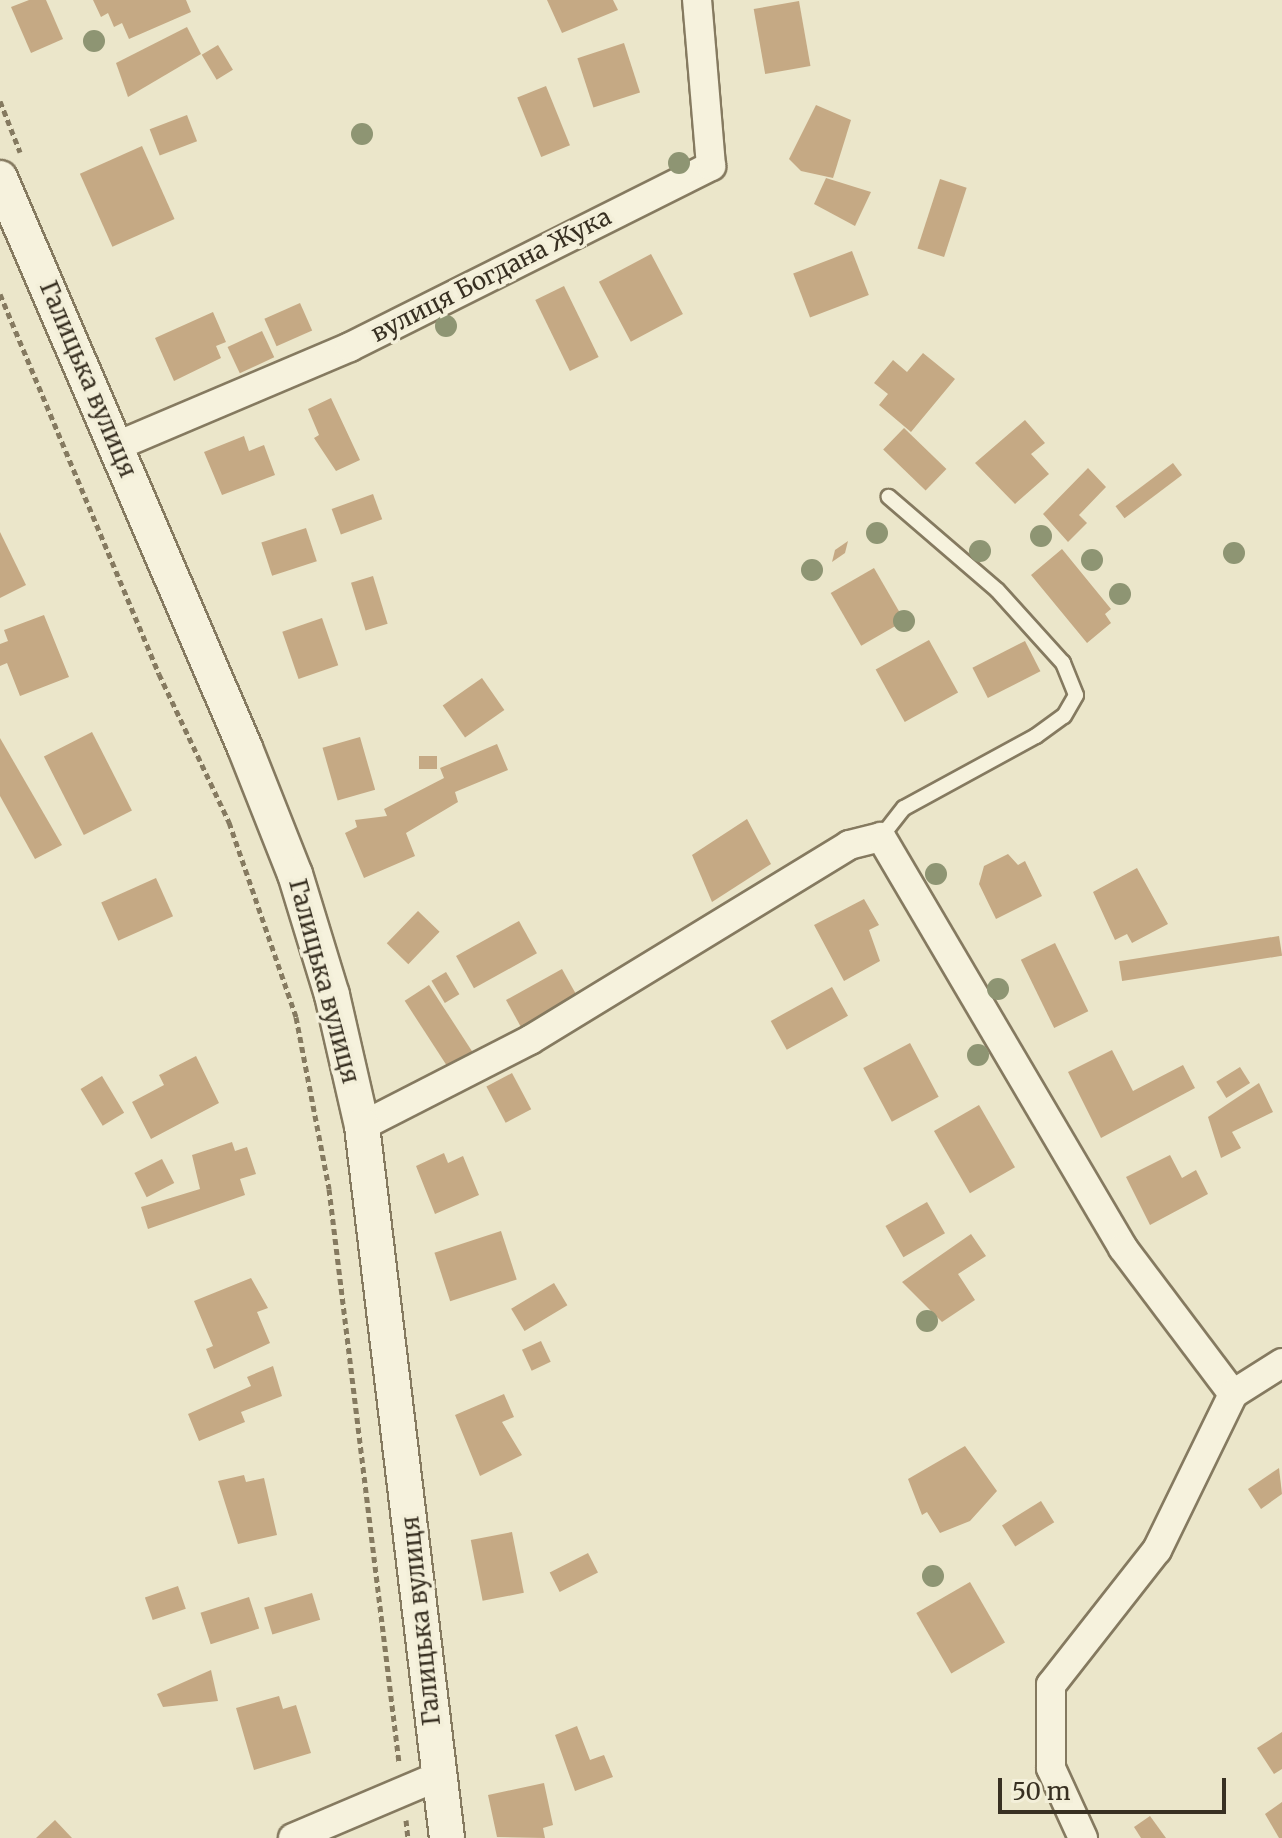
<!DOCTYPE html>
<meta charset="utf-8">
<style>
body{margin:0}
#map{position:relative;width:1282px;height:1838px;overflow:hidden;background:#ebe6ca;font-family:Merriweather,serif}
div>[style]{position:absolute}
.building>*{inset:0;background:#c5a984;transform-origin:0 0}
.path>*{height:5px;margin-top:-2.5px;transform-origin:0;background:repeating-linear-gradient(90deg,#857a60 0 6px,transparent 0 10px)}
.roads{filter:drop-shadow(2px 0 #857a60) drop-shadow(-2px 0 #857a60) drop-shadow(0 2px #857a60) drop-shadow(0 -2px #857a60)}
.service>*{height:14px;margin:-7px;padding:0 7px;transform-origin:7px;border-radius:7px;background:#f6f2dd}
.minor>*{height:28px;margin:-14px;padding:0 14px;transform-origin:14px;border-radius:14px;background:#f6f2dd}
.tertiary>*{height:34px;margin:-17px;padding:0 17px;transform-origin:17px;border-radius:17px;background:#f6f2dd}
.trees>*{width:22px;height:22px;margin:-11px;border-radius:50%;background:#8e9573}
span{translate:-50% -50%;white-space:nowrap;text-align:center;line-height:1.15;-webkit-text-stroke:7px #f3efd9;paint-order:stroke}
.street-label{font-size:24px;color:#383022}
.scale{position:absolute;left:998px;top:1778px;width:228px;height:36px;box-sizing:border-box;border:4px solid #383022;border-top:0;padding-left:10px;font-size:24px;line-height:28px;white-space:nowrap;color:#383022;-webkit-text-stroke:6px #f3efd9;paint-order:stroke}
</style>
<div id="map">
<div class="building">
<i style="clip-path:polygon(29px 0,46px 0,63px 39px,31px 53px,11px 7px)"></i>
<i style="clip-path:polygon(93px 0,186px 0,191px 12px,129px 39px,122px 23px,114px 27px,108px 13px,101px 17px)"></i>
<i style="clip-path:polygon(547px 0,613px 0,618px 10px,562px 33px)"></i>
<i style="left:799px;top:1px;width:66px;height:46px;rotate:80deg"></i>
<i style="clip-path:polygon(187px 27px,201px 54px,128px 97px,116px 63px)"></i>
<i style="left:624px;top:43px;width:52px;height:49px;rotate:72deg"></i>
<i style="left:218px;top:45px;width:29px;height:19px;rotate:59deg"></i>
<i style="left:546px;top:86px;width:64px;height:31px;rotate:68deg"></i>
<i style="clip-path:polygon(816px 105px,851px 120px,833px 178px,801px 171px,789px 159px)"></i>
<i style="left:187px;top:115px;width:28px;height:40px;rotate:69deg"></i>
<i style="left:142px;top:146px;width:80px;height:68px;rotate:66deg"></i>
<i style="clip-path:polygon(826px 178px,871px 192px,855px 226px,814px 204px)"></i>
<i style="left:940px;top:179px;width:28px;height:73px;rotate:18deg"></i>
<i style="left:852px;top:251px;width:47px;height:63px;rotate:69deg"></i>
<i style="left:651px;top:254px;width:68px;height:59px;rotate:62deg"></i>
<i style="left:564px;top:286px;width:79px;height:32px;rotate:64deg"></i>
<i style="left:300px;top:303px;width:30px;height:39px;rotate:66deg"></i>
<i style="clip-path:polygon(213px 312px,226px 342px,216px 346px,221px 358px,174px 381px,155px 338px)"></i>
<i style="left:262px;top:331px;width:29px;height:38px;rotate:65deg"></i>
<i style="clip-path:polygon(923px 353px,955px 379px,911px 432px,879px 405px,888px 394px,874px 383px,893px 360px,907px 372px)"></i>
<i style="clip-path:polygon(331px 398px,360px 460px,336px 471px,314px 438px,319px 435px,308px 409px)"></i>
<i style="clip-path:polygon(1025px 420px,1045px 443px,1031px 454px,1049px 474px,1015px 504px,975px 463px)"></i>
<i style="left:904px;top:428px;width:59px;height:30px;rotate:44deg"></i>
<i style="clip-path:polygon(244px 436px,249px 451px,264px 445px,275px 475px,222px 495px,204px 452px)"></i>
<i style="left:1173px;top:463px;width:15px;height:72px;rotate:53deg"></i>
<i style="clip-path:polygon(1088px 468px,1106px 487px,1079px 515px,1087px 523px,1068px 542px,1043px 514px)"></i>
<i style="left:373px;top:494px;width:27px;height:44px;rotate:70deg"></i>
<i style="left:306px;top:528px;width:35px;height:47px;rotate:72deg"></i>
<i style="clip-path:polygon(0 532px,26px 585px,0 598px)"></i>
<i style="clip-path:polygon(848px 541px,845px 553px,832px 562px,835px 550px)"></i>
<i style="clip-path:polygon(1062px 549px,1111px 609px,1105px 614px,1111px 623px,1087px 643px,1031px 575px)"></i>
<i style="left:874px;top:568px;width:61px;height:50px;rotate:60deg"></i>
<i style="left:373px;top:576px;width:50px;height:23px;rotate:73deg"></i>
<i style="clip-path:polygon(44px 615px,69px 677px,20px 696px,7px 663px,0 666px,0 644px,8px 641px,4px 630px)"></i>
<i style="left:322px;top:618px;width:50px;height:42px;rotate:71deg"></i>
<i style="left:929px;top:640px;width:60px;height:61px;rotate:61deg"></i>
<i style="left:1025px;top:641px;width:34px;height:59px;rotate:63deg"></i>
<i style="left:482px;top:678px;width:39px;height:48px;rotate:55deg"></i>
<i style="left:92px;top:732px;width:88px;height:54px;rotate:63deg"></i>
<i style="left:360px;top:737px;width:55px;height:39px;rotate:74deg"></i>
<i style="clip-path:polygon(0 738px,62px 845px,35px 859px,0 796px)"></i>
<i style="clip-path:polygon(497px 744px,508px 770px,455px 792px,458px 802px,406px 833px,415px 856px,364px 878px,345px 833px,357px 827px,355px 820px,387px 816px,384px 809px,444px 778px,440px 768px)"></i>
<i style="left:419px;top:756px;width:18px;height:13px"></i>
<i style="clip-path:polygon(747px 819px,771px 864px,712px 902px,692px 855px)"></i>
<i style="clip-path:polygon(1008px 854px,1018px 865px,1025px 861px,1042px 896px,996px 919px,979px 884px,984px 866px)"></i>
<i style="clip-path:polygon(1137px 868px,1168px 924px,1132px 943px,1127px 934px,1115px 940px,1093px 892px)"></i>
<i style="left:156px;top:878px;width:42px;height:60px;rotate:66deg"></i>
<i style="clip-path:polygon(864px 899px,879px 925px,869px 930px,880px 961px,844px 981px,814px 925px)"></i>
<i style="left:418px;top:911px;width:30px;height:45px;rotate:44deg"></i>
<i style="left:519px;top:921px;width:37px;height:72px;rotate:61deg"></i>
<i style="left:1279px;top:936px;width:20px;height:162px;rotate:81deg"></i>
<i style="left:1055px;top:943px;width:76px;height:38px;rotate:64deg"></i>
<i style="left:562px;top:969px;width:33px;height:64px;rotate:61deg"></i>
<i style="left:446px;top:972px;width:26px;height:17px;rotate:59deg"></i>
<i style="left:429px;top:985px;width:82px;height:29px;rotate:57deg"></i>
<i style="left:832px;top:987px;width:33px;height:70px;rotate:61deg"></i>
<i style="left:910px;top:1043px;width:61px;height:53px;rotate:62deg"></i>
<i style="clip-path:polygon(1112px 1050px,1133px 1091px,1183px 1065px,1195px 1088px,1101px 1138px,1068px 1072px)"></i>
<i style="clip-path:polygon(196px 1056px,219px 1103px,151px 1139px,132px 1102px,164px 1085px,159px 1075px)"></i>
<i style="left:1240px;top:1067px;width:19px;height:28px;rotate:58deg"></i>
<i style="left:512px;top:1073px;width:41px;height:29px;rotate:62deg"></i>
<i style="left:102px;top:1076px;width:43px;height:25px;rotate:59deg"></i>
<i style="clip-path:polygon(1259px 1083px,1273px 1112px,1232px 1132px,1241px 1148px,1221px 1158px,1208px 1117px)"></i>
<i style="left:979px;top:1105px;width:72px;height:52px;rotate:60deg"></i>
<i style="clip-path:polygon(232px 1142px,235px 1151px,247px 1147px,256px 1174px,240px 1179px,245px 1195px,148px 1229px,141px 1207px,200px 1189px,192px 1155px)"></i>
<i style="clip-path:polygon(444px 1153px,448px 1163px,463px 1156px,479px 1195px,435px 1214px,416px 1166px)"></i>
<i style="clip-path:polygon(1170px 1155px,1182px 1178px,1196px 1170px,1208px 1194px,1150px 1225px,1126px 1177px)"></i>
<i style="left:162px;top:1159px;width:27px;height:31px;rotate:63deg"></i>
<i style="left:927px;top:1202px;width:36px;height:48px;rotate:60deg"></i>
<i style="left:501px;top:1231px;width:51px;height:70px;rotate:72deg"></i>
<i style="clip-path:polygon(971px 1234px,986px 1256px,958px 1274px,975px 1300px,942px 1322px,902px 1282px)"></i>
<i style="clip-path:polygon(251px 1278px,268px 1308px,257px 1312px,270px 1343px,214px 1369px,206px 1349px,213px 1346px,194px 1301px)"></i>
<i style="left:554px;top:1283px;width:26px;height:50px;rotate:59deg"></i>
<i style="left:541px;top:1341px;width:23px;height:21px;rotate:65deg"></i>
<i style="clip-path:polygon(273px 1366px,282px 1396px,241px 1412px,245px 1422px,199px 1441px,188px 1414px,251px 1386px,247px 1377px)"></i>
<i style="clip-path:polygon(504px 1394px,514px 1417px,502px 1422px,522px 1455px,480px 1476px,455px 1415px)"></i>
<i style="clip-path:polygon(965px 1446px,997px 1491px,970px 1521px,940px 1533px,927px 1512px,922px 1515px,908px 1479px)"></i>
<i style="clip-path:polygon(1279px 1468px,1282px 1494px,1261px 1509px,1248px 1489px)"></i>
<i style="clip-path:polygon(244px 1475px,246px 1482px,264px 1478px,277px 1535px,238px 1544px,218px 1481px)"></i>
<i style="left:1041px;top:1501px;width:25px;height:46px;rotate:58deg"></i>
<i style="left:512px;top:1532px;width:62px;height:42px;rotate:79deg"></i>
<i style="left:588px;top:1553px;width:22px;height:43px;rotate:63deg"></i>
<i style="left:970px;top:1582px;width:70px;height:62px;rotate:60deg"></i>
<i style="left:178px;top:1586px;width:24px;height:35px;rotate:71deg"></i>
<i style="left:312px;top:1593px;width:28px;height:50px;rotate:73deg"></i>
<i style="left:249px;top:1597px;width:33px;height:51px;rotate:72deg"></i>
<i style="clip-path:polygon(211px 1670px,218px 1701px,163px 1707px,157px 1694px)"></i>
<i style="clip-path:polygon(279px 1696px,283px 1709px,296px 1705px,311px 1753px,254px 1770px,236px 1708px)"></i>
<i style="clip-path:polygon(577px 1726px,590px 1760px,604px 1755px,613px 1777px,575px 1791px,555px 1735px)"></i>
<i style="clip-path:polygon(1282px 1732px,1282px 1769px,1274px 1774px,1257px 1748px)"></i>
<i style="clip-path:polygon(544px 1783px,553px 1825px,543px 1828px,545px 1838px,497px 1837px,488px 1795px)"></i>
<i style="clip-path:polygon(1282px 1802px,1282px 1838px,1279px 1838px,1265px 1814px)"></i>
<i style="clip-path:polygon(1150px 1816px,1166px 1838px,1141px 1838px,1134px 1827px)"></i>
<i style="clip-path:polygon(55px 1820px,72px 1838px,36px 1838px)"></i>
</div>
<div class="path">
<i style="left:0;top:101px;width:55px;rotate:68.6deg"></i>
<i style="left:0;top:294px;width:412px;rotate:67.3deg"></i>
<i style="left:159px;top:674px;width:164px;rotate:64.7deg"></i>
<i style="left:229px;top:822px;width:206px;rotate:71deg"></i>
<i style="left:296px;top:1017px;width:175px;rotate:79.1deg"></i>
<i style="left:329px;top:1189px;width:577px;rotate:83.04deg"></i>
<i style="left:406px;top:1820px;width:18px;rotate:84deg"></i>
</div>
<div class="roads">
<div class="service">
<i style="left:881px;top:837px;width:37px;rotate:-52deg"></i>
<i style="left:904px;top:808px;width:150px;rotate:-28.6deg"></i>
<i style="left:1036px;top:736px;width:34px;rotate:-36deg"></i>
<i style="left:1064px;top:716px;width:24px;rotate:-60deg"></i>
<i style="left:1076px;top:695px;width:35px;rotate:-112deg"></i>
<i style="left:1063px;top:663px;width:98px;rotate:-132.1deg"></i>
<i style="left:997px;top:590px;width:143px;rotate:-139.3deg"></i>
</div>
<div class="minor">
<i style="left:117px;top:446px;width:253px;rotate:-23deg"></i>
<i style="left:350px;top:347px;width:404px;rotate:-26.6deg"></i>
<i style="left:711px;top:166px;width:167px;rotate:-94.8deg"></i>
<i style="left:362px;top:1126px;width:189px;rotate:-27.1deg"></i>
<i style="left:530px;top:1040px;width:374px;rotate:-31.4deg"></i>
<i style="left:849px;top:845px;width:33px;rotate:-14deg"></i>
<i style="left:881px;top:837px;width:477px;rotate:59.5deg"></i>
<i style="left:1123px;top:1248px;width:183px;rotate:53deg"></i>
<i style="left:293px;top:1838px;width:159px;rotate:-23deg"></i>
<i style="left:1083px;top:1838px;width:77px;rotate:-114.6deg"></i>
<i style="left:1051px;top:1768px;width:83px;rotate:-90deg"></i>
<i style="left:1051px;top:1685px;width:172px;rotate:-51.9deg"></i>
<i style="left:1157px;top:1550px;width:174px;rotate:-64deg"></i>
<i style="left:1233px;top:1394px;width:58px;rotate:-32.3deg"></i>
</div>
<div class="tertiary">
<i style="left:0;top:178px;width:620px;rotate:66.74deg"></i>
<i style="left:245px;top:748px;width:136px;rotate:68.4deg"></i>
<i style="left:295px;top:874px;width:127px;rotate:73deg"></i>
<i style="left:332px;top:995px;width:134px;rotate:77.1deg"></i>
<i style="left:362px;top:1126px;width:717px;rotate:83.19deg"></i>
</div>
</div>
<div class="trees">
<i style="left:94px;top:41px"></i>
<i style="left:362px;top:134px"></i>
<i style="left:679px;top:163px"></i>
<i style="left:446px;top:326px"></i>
<i style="left:877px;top:533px"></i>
<i style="left:1041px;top:536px"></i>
<i style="left:980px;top:551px"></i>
<i style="left:1234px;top:553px"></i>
<i style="left:1092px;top:560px"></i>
<i style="left:812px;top:570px"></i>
<i style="left:1120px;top:594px"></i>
<i style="left:904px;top:621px"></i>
<i style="left:936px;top:874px"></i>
<i style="left:998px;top:989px"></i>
<i style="left:978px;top:1055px"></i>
<i style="left:927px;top:1321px"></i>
<i style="left:933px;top:1576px"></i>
</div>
<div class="street-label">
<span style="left:491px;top:275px;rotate:-27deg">вулиця Богдана Жука</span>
<span style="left:88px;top:379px;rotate:67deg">Галицька вулиця</span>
<span style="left:324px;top:981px;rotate:75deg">Галицька вулиця</span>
<span style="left:421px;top:1621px;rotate:-96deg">Галицька вулиця</span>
</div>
<div class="scale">50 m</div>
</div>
